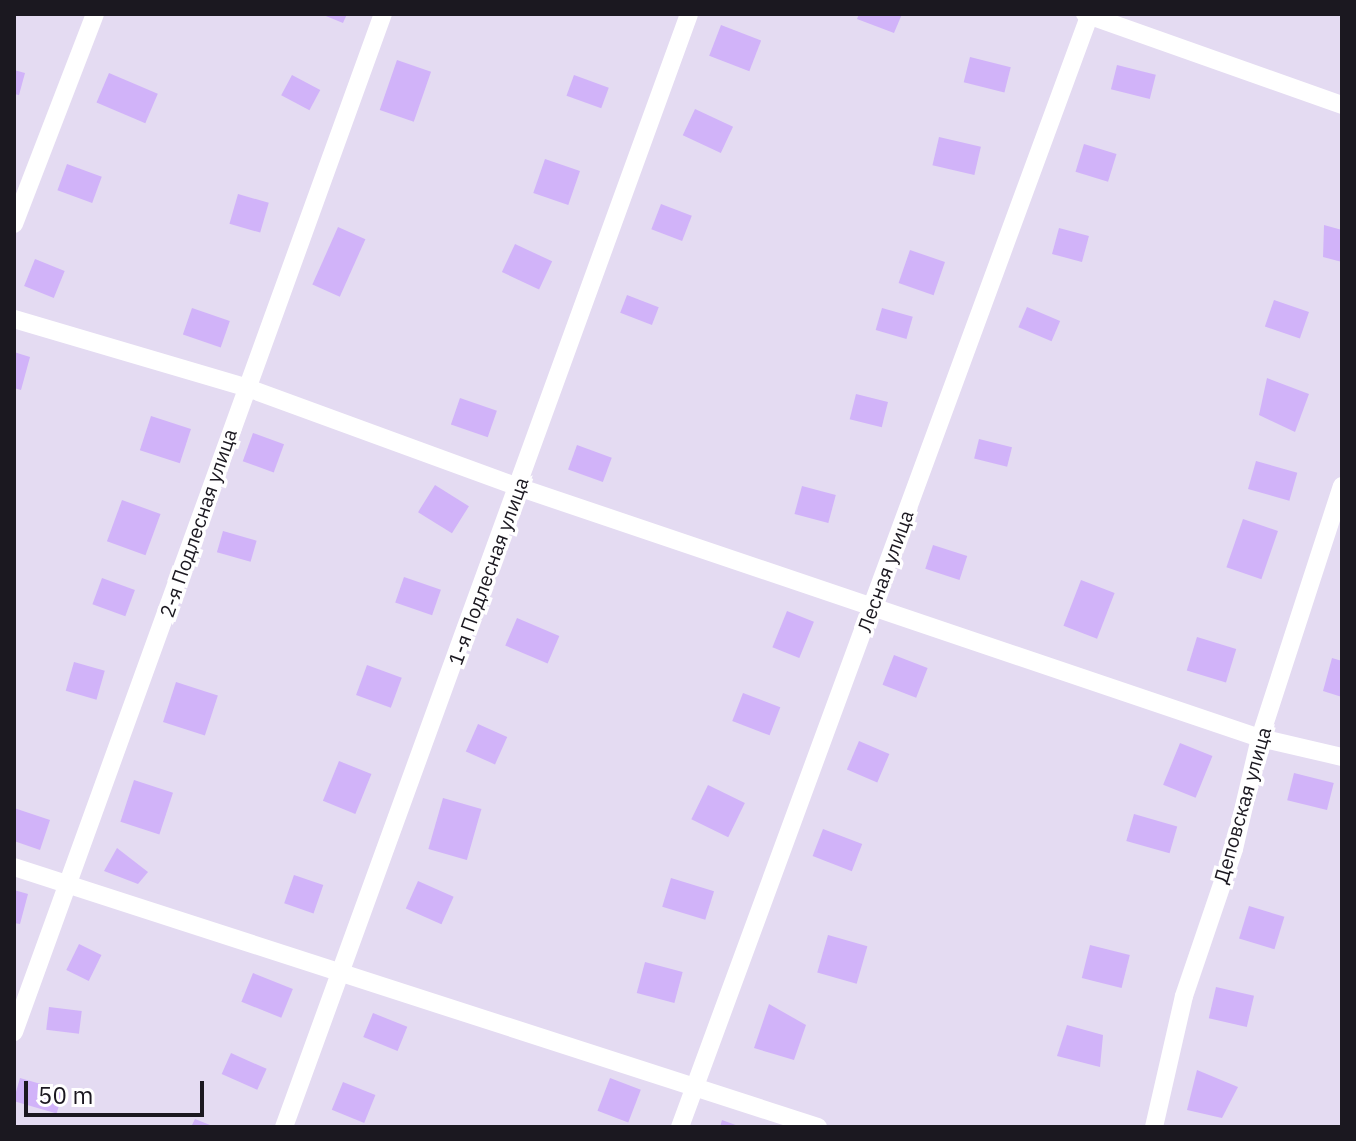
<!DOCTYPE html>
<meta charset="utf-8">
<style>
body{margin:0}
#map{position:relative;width:1356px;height:1141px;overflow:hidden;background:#e4dbf2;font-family:"IBM Plex Sans",sans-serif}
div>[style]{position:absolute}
.building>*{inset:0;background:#d1b3f9;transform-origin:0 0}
.street>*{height:18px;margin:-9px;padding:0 9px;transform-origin:9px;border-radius:9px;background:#fff}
span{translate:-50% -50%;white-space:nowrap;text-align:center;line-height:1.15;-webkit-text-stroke:7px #fff;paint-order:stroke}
.street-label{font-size:20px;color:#1b1820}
.frame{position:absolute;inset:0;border:16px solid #1b1820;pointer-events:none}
.scale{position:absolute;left:24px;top:1081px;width:180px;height:36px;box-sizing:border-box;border:4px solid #1b1820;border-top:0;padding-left:10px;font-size:24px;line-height:28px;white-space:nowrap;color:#1b1820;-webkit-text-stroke:6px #fff;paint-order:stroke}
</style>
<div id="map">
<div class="building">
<i style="clip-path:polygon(321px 14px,347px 14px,343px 23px)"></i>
<i style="clip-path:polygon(859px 14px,902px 14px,894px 33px,857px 19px)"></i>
<i style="left:721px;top:25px;width:43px;height:33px;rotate:21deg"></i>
<i style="left:970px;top:57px;width:42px;height:26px;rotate:14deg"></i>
<i style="left:397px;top:60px;width:36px;height:53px;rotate:19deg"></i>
<i style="left:1117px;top:65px;width:40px;height:25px;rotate:14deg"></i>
<i style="clip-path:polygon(14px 70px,25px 73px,19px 95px,14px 94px)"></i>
<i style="left:109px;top:73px;width:53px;height:32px;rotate:23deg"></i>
<i style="left:292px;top:75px;width:32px;height:23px;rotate:28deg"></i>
<i style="left:574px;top:75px;width:37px;height:22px;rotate:20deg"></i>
<i style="left:695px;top:109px;width:42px;height:29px;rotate:25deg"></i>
<i style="left:939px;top:137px;width:43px;height:29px;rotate:13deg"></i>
<i style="left:1084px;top:144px;width:34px;height:29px;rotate:17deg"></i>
<i style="left:545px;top:159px;width:37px;height:36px;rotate:19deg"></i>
<i style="left:67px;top:164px;width:37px;height:28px;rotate:20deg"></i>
<i style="left:238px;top:194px;width:32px;height:31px;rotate:16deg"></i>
<i style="left:661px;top:204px;width:33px;height:27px;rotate:21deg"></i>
<i style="clip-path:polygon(1324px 225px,1342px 230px,1342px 262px,1323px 257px)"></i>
<i style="left:338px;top:227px;width:30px;height:63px;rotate:24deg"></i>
<i style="left:1059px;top:228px;width:31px;height:27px;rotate:15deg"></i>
<i style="left:515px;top:244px;width:41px;height:31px;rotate:25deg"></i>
<i style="left:910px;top:250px;width:37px;height:35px;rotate:19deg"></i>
<i style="left:35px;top:259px;width:32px;height:29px;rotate:22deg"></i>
<i style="left:627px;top:295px;width:34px;height:19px;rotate:21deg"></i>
<i style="left:1274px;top:300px;width:37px;height:28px;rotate:19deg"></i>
<i style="left:1027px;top:307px;width:36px;height:22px;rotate:23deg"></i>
<i style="left:192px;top:308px;width:40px;height:28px;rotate:19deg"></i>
<i style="left:882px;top:308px;width:32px;height:23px;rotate:16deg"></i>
<i style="clip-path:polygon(14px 352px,30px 357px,21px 390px,14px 388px)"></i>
<i style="clip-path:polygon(1267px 378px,1309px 394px,1295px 432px,1259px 415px)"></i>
<i style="left:856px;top:394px;width:33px;height:26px;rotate:14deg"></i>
<i style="left:460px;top:398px;width:39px;height:28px;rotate:19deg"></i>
<i style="left:151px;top:416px;width:42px;height:36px;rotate:18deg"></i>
<i style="left:253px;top:433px;width:33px;height:30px;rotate:20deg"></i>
<i style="left:979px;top:439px;width:34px;height:20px;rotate:14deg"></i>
<i style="left:577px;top:445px;width:37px;height:26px;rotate:20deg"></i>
<i style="left:1256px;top:461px;width:43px;height:29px;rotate:16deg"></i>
<i style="left:435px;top:485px;width:40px;height:32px;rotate:32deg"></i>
<i style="left:802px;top:486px;width:35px;height:29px;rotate:15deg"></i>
<i style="left:122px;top:500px;width:41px;height:44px;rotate:20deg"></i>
<i style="left:1243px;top:519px;width:37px;height:51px;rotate:19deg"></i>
<i style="left:223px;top:531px;width:35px;height:22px;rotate:16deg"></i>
<i style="left:933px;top:545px;width:36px;height:25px;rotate:18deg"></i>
<i style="left:404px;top:577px;width:39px;height:27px;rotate:19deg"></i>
<i style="left:102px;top:578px;width:35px;height:28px;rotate:20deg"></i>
<i style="left:1081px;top:580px;width:36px;height:49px;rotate:21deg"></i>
<i style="left:787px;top:611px;width:29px;height:39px;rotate:22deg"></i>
<i style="left:517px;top:618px;width:46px;height:30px;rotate:23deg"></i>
<i style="left:1197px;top:637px;width:41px;height:35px;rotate:17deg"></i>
<i style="left:894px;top:655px;width:36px;height:32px;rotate:21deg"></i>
<i style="clip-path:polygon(1332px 658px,1342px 661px,1342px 697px,1323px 691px)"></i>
<i style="left:74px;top:662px;width:32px;height:30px;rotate:16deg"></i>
<i style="left:367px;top:665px;width:37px;height:32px;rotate:20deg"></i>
<i style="left:176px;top:682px;width:44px;height:42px;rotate:18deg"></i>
<i style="left:743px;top:693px;width:40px;height:30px;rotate:21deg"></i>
<i style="left:478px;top:724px;width:32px;height:30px;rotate:24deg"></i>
<i style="left:859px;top:741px;width:33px;height:31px;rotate:23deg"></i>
<i style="left:1180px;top:743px;width:35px;height:45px;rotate:22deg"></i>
<i style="left:339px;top:761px;width:35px;height:43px;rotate:22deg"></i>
<i style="left:1294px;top:773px;width:41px;height:28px;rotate:14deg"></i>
<i style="left:134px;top:780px;width:41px;height:44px;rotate:18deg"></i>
<i style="left:708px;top:785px;width:41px;height:38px;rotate:26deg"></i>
<i style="left:443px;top:798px;width:40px;height:53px;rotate:16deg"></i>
<i style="clip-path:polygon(14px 808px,50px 820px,40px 850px,14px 841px)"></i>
<i style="left:1134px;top:814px;width:45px;height:28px;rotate:16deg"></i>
<i style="left:823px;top:829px;width:42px;height:29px;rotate:21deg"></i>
<i style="clip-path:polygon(117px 848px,148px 872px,138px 884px,104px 871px)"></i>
<i style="left:294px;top:875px;width:31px;height:30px;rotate:19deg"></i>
<i style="left:671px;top:878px;width:45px;height:30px;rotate:17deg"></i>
<i style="left:418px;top:881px;width:39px;height:30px;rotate:24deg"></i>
<i style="clip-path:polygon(14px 890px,28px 894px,20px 924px,14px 923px)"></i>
<i style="left:1249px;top:906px;width:37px;height:34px;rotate:17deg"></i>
<i style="left:828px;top:935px;width:41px;height:39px;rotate:16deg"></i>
<i style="left:79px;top:944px;width:25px;height:29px;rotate:26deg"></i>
<i style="left:1090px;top:945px;width:41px;height:34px;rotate:14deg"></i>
<i style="left:645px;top:962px;width:39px;height:32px;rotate:15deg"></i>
<i style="left:253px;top:973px;width:43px;height:31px;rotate:22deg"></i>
<i style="left:1216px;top:987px;width:39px;height:32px;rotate:13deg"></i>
<i style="clip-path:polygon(769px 1004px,806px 1025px,794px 1060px,754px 1048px)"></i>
<i style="left:49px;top:1007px;width:33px;height:23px;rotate:7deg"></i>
<i style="left:373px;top:1013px;width:37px;height:26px;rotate:22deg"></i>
<i style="clip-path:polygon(1067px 1025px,1103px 1035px,1100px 1067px,1057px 1056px)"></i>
<i style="left:231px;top:1053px;width:39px;height:23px;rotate:24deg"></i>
<i style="clip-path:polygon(1197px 1070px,1238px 1087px,1222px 1118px,1187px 1110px)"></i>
<i style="left:20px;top:1078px;width:45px;height:24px;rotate:16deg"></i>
<i style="left:610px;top:1078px;width:33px;height:35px;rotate:21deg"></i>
<i style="left:343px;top:1082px;width:35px;height:30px;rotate:22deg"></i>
<i style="clip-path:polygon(195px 1119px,215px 1127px,191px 1127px)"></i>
<i style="clip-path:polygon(722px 1120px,741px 1127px,720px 1127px)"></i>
</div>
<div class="street">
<i style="left:1085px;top:14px;width:273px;rotate:19.5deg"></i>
<i style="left:14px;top:224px;width:225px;rotate:-68.9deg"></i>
<i style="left:14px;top:319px;width:241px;rotate:16.4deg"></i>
<i style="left:245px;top:387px;width:291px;rotate:20.1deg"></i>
<i style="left:518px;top:487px;width:783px;rotate:18.69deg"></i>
<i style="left:1260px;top:738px;width:84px;rotate:13deg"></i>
<i style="left:14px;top:867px;width:845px;rotate:17.92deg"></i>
<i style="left:14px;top:1032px;width:1083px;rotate:-70.08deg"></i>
<i style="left:284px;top:1127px;width:1184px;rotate:-70deg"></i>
<i style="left:680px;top:1127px;width:1186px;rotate:-69.78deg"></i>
<i style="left:1154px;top:1127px;width:134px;rotate:-77.1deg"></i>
<i style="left:1184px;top:996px;width:155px;rotate:-71.2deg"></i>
<i style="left:1234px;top:849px;width:114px;rotate:-76.8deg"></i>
<i style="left:1260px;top:738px;width:265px;rotate:-72deg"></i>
</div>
<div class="street-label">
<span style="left:198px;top:523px;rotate:-71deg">2-я Подлесная улица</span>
<span style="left:488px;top:571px;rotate:-70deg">1-я Подлесная улица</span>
<span style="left:885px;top:571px;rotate:-70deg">Лесная улица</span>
<span style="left:1242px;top:805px;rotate:-74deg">Деповская улица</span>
</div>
<div class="frame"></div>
<div class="scale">50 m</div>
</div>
